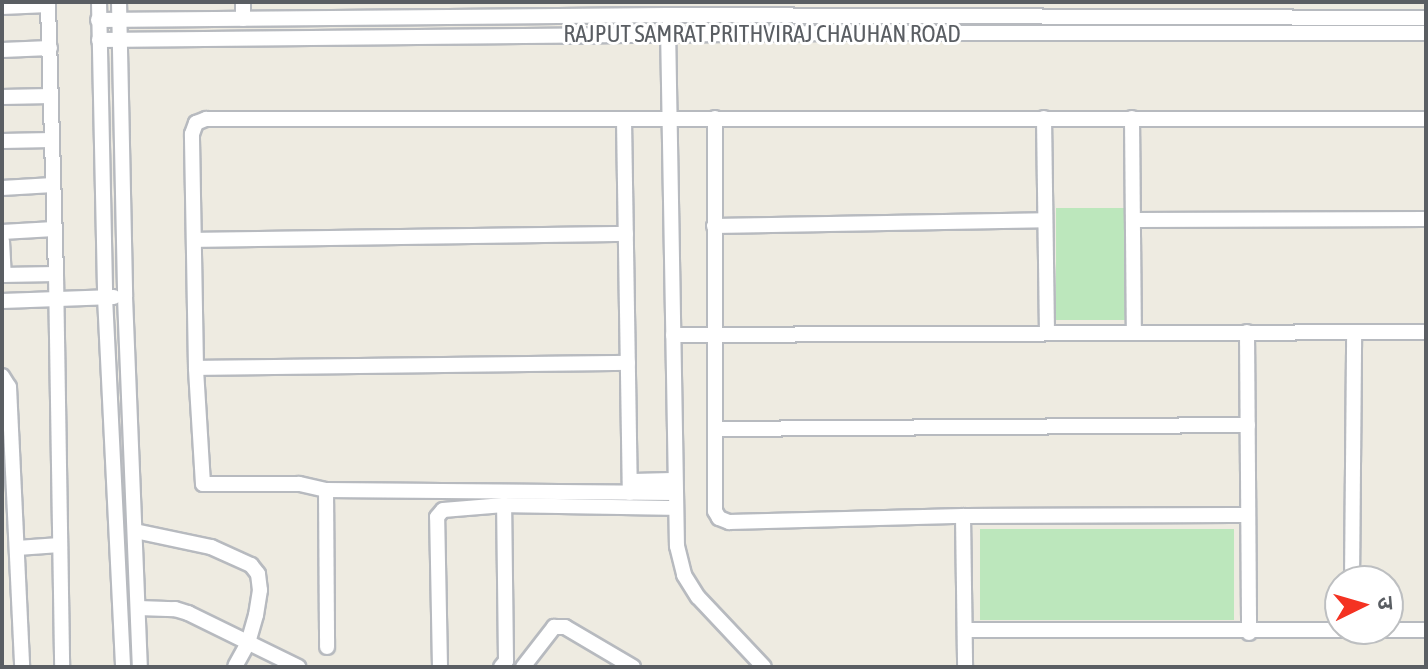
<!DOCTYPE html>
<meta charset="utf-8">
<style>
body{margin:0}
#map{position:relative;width:1428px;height:669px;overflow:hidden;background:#eeebe1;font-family:"Asap Condensed","Noto Sans Devanagari",sans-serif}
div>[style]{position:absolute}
.green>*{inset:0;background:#bce7bc;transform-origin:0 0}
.roads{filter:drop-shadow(2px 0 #b7babf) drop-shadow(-2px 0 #b7babf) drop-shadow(0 2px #b7babf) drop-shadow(0 -2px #b7babf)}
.minor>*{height:14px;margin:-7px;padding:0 7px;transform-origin:7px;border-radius:7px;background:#fff}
span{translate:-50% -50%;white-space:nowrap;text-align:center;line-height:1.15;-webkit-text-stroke:6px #fff;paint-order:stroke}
.street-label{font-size:24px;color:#5a5e63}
.frame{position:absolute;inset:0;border:4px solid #5a5e63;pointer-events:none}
.north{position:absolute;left:1324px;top:565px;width:80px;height:80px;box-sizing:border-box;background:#fff;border:2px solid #bdbfc1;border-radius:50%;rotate:85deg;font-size:22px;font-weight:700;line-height:32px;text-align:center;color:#5a5e63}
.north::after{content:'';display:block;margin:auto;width:28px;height:36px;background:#f43222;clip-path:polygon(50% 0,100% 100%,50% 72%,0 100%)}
</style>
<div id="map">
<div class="green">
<i style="left:1056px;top:208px;width:69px;height:112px"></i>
<i style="left:1234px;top:529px;width:91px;height:254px;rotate:90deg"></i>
</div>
<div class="roads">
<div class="minor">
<i style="left:99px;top:2px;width:295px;rotate:88.8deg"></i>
<i style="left:105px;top:297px;width:370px;rotate:87.2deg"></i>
<i style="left:119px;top:2px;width:295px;rotate:88.8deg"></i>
<i style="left:125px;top:297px;width:370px;rotate:87.7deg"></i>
<i style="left:243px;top:2px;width:17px;rotate:90deg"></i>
<i style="left:2px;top:7px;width:46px;rotate:-2.5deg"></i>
<i style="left:98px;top:20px;width:569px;rotate:-0.5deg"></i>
<i style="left:667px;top:15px;width:759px;rotate:0.23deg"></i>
<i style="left:668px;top:27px;width:519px;rotate:89.01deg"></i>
<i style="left:677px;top:546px;width:30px;rotate:76deg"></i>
<i style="left:684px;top:575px;width:26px;rotate:58deg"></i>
<i style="left:698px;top:597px;width:96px;rotate:46.7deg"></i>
<i style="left:99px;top:40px;width:733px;rotate:-0.55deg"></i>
<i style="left:832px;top:33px;width:594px"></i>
<i style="left:2px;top:50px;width:48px;rotate:-2.4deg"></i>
<i style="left:2px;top:97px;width:49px;rotate:-1.2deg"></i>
<i style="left:715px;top:118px;width:393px;rotate:90deg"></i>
<i style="left:715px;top:511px;width:8px;rotate:60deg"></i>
<i style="left:719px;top:518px;width:11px;rotate:22deg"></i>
<i style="left:729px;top:522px;width:234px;rotate:-1.5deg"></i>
<i style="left:963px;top:516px;width:283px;rotate:-0.2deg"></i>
<i style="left:1044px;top:118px;width:215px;rotate:89.2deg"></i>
<i style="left:1132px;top:118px;width:215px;rotate:89.5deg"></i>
<i style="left:624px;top:120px;width:373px;rotate:89.1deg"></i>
<i style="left:2px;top:141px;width:50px;rotate:-1.1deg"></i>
<i style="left:2px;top:188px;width:51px;rotate:-3.4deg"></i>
<i style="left:1133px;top:220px;width:293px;rotate:-0.2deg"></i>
<i style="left:714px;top:226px;width:331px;rotate:-1deg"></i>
<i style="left:2px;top:232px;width:52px;rotate:-3.3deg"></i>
<i style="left:194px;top:240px;width:432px;rotate:-0.8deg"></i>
<i style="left:2px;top:241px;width:34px;rotate:87deg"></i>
<i style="left:56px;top:274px;width:393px;rotate:89.1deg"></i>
<i style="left:2px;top:275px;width:54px;rotate:-1.1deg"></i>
<i style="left:56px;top:274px;width:272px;rotate:-91.7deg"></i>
<i style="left:2px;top:301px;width:112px;rotate:-2deg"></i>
<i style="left:1247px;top:332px;width:301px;rotate:89.6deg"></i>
<i style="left:673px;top:335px;width:753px;rotate:-0.23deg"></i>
<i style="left:196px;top:368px;width:432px;rotate:-0.7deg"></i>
<i style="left:2px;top:376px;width:13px;rotate:58deg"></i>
<i style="left:9px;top:387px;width:280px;rotate:87.3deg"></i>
<i style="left:715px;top:429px;width:533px;rotate:-0.43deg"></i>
<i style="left:630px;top:481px;width:45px;rotate:-1.3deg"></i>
<i style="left:326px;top:490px;width:157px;rotate:89.6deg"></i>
<i style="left:675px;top:493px;width:349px;rotate:-179.5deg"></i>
<i style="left:326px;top:490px;width:28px;rotate:-167deg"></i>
<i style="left:299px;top:484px;width:96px;rotate:180deg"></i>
<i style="left:203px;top:484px;width:116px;rotate:-93.5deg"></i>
<i style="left:196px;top:368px;width:234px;rotate:-91deg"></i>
<i style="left:192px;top:134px;width:12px;rotate:-70deg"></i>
<i style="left:196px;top:123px;width:11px;rotate:-22deg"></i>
<i style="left:206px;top:119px;width:1220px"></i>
<i style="left:963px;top:516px;width:151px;rotate:89.2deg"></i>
<i style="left:135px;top:531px;width:78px;rotate:11.9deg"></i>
<i style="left:211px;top:547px;width:44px;rotate:24.2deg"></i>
<i style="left:251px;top:565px;width:11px;rotate:52deg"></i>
<i style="left:258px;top:574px;width:16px;rotate:83deg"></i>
<i style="left:260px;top:590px;width:25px;rotate:99deg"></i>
<i style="left:256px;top:615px;width:29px;rotate:106deg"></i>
<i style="left:248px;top:643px;width:26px;rotate:119deg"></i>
<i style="left:17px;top:548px;width:43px;rotate:-4deg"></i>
<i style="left:1352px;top:581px;width:249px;rotate:-89.5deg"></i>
<i style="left:138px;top:608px;width:37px;rotate:2deg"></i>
<i style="left:175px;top:609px;width:14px;rotate:17deg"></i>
<i style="left:188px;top:613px;width:123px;rotate:26.1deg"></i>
<i style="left:965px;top:630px;width:461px"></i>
<i style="left:440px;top:667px;width:150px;rotate:-91.1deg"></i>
<i style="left:437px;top:517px;width:9px;rotate:-49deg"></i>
<i style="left:443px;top:510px;width:61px;rotate:-4.7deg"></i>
<i style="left:504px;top:505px;width:172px;rotate:1deg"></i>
<i style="left:501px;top:667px;width:8px;rotate:-50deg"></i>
<i style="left:506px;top:661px;width:156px;rotate:-90.7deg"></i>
<i style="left:523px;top:667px;width:51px;rotate:-52.2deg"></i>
<i style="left:554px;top:627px;width:11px"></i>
<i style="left:565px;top:627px;width:79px;rotate:30.5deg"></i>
</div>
</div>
<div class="street-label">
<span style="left:762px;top:34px">RAJPUT SAMRAT PRITHVIRAJ CHAUHAN ROAD</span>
</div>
<div class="frame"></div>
<div class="north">उ</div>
</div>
